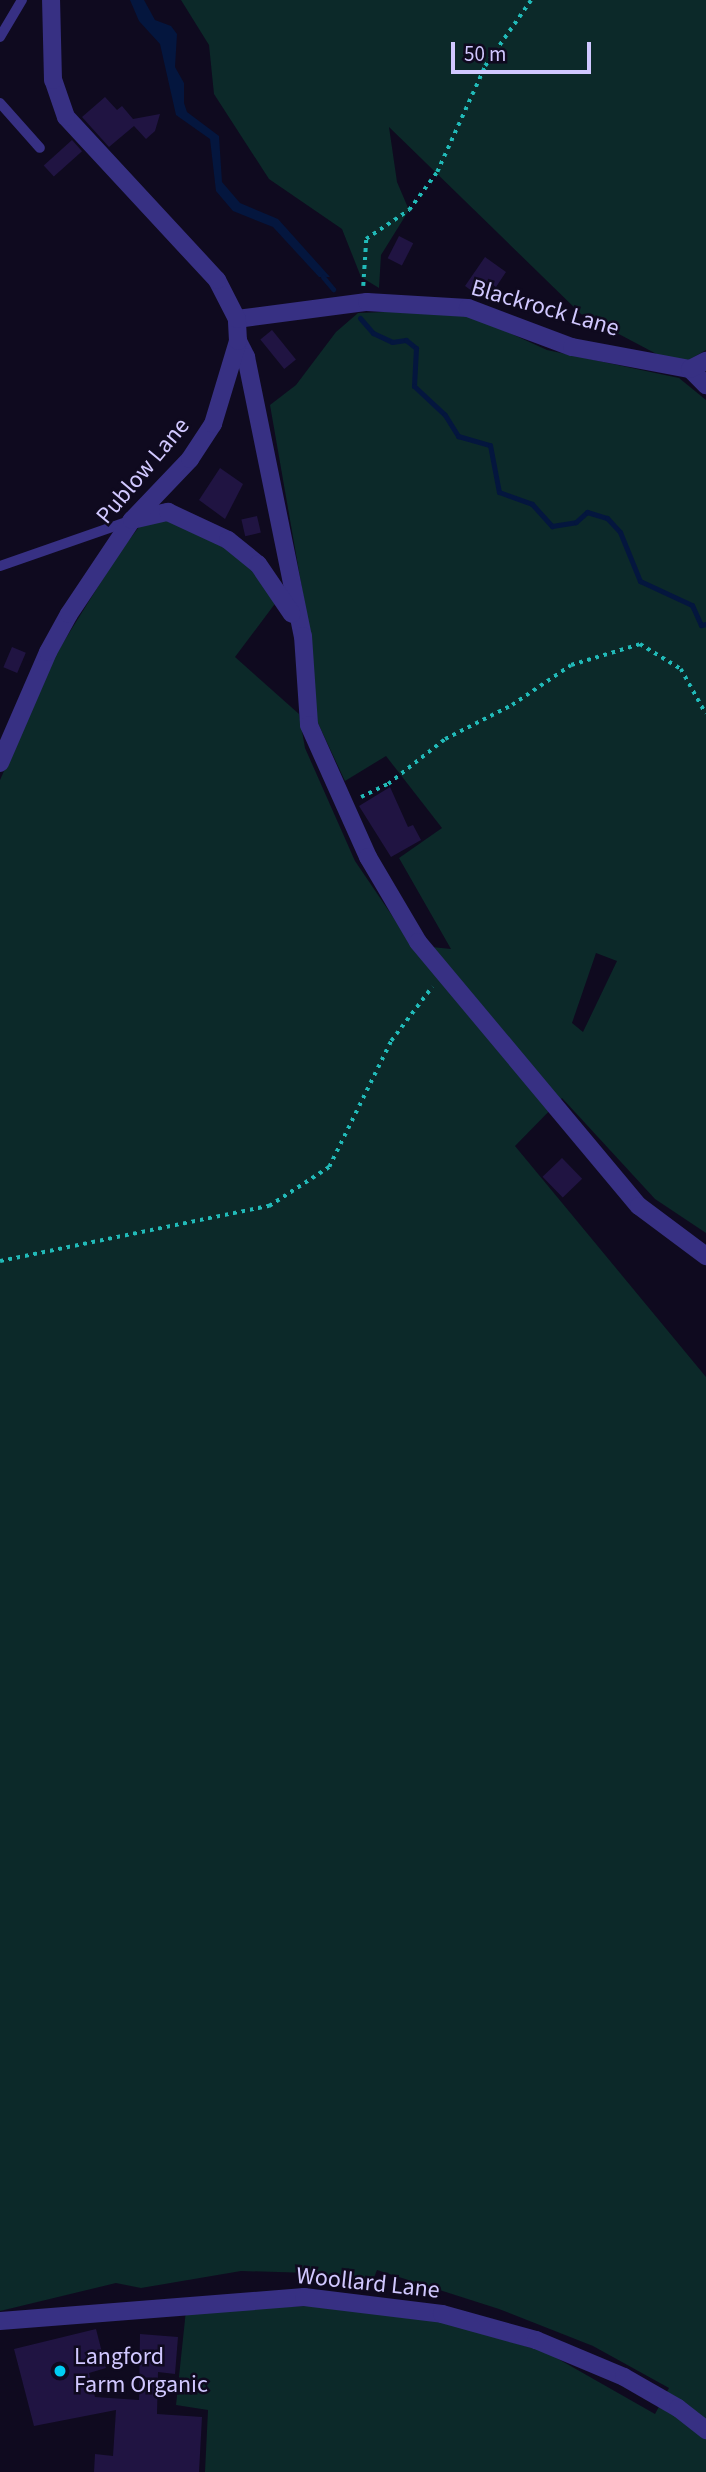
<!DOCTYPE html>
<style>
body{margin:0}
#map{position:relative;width:706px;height:2472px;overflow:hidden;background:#0f0a1f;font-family:"Source Sans 3",sans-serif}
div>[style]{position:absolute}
.green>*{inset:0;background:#0c2929}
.water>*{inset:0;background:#04163e}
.stream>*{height:5px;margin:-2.5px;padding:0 2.5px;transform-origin:2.5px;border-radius:2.5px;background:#04163e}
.building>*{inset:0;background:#201442;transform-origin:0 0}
.path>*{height:3.5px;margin-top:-1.75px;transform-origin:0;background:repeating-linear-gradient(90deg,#21bab8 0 3.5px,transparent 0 8.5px)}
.service>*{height:10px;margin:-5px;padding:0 5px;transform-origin:5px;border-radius:5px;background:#373083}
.minor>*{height:18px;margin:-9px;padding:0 9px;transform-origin:9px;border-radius:9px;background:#373083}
.dots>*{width:19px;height:19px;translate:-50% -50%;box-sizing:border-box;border:4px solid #0f0a1f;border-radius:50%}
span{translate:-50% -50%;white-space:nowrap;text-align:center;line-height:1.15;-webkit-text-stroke:5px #0f0a1f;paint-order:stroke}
.street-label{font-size:24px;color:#d1c8ff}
.poi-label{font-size:24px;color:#d1c8ff}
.left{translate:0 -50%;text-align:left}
.scale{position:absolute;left:451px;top:42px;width:140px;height:32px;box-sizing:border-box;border:4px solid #d1c8ff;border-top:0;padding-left:9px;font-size:21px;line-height:24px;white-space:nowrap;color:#d1c8ff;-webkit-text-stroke:5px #0f0a1f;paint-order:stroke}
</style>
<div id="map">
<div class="green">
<i style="clip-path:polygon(181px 0,706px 0,706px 350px,687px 361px,666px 359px,581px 314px,389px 127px,397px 182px,409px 210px,381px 255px,379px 288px,361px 277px,342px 229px,269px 179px,214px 94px,209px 45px)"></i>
<i style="clip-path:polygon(evenodd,437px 310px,470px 315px,547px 350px,679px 378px,706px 400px,706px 1233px,655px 1199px,562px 1098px,515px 1146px,706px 1377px,706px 2472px,205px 2472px,208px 2410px,176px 2405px,186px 2310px,309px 2306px,441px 2322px,546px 2352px,655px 2414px,669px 2388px,593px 2346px,499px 2309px,377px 2270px,373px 2280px,311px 2273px,241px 2271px,141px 2288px,116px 2283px,0 2311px,0 780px,56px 654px,119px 553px,139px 527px,166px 519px,241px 556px,277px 601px,235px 657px,299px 714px,305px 748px,355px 861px,412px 945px,451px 949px,399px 858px,442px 828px,386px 756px,345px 781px,317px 721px,312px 646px,270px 405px,296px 385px,336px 332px,358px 313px,437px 310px,596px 953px,617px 961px,583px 1032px,572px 1023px,596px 953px)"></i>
</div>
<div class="water">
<i style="clip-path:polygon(130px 0,144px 0,155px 20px,171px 26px,177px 34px,175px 67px,184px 83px,184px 103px,187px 112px,219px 136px,222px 182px,240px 203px,278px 219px,330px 277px,319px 277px,273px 227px,233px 211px,216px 191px,210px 139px,176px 115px,160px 44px,139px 21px)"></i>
</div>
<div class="stream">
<i style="left:323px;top:277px;width:16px;rotate:50deg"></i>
<i style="left:360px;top:318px;width:20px;rotate:49deg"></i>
<i style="left:373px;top:333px;width:21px;rotate:25deg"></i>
<i style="left:392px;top:342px;width:14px;rotate:-8deg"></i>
<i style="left:406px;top:340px;width:13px;rotate:39deg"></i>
<i style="left:416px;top:348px;width:38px;rotate:93deg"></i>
<i style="left:414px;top:386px;width:42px;rotate:43.1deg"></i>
<i style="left:445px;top:415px;width:25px;rotate:58deg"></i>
<i style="left:458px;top:436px;width:33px;rotate:16deg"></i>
<i style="left:490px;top:445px;width:48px;rotate:79.2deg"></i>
<i style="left:499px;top:492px;width:35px;rotate:20deg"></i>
<i style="left:532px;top:504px;width:30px;rotate:48deg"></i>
<i style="left:552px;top:526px;width:24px;rotate:-9deg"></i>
<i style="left:576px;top:522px;width:15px;rotate:-42deg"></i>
<i style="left:587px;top:512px;width:21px;rotate:17deg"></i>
<i style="left:607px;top:518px;width:19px;rotate:47deg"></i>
<i style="left:620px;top:532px;width:53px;rotate:67.8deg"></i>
<i style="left:640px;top:581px;width:57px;rotate:24.8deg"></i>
<i style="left:692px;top:605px;width:22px;rotate:66deg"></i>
<i style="left:701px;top:625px;width:5px;rotate:-11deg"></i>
</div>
<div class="building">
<i style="clip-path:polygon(105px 97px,117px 110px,122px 106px,133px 119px,160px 114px,155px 131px,146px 139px,134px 126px,109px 147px,82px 117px)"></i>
<i style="left:72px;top:140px;width:15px;height:38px;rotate:48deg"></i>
<i style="left:399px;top:236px;width:16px;height:25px;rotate:27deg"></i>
<i style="clip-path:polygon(485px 257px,506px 272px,496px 287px,489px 282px,479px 296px,465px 286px)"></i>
<i style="left:272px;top:330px;width:38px;height:15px;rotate:51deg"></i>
<i style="clip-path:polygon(220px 468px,243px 484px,225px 519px,199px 500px)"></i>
<i style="left:257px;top:516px;width:17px;height:16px;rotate:77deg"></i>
<i style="left:12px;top:647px;width:15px;height:22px;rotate:23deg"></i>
<i style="clip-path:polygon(390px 787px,408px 827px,413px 825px,421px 840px,391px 857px,359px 806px)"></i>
<i style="left:562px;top:1158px;width:29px;height:27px;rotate:46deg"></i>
<i style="clip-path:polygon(96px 2329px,106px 2368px,89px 2373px,95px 2397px,139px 2400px,140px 2334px,178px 2337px,175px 2374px,158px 2372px,157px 2414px,202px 2417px,199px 2472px,94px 2472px,95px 2454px,113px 2456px,116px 2410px,34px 2426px,14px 2349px)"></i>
</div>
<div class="path">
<i style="left:363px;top:286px;width:47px;rotate:-86.3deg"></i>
<i style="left:366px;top:239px;width:52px;rotate:-34deg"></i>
<i style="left:409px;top:210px;width:47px;rotate:-53.6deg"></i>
<i style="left:437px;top:172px;width:116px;rotate:-65.6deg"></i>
<i style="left:485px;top:66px;width:80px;rotate:-55.1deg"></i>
<i style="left:361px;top:797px;width:30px;rotate:-26deg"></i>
<i style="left:388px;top:784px;width:73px;rotate:-38.3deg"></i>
<i style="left:445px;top:739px;width:75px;rotate:-26.9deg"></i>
<i style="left:512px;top:705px;width:71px;rotate:-34.1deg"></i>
<i style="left:571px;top:665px;width:72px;rotate:-16.9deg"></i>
<i style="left:640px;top:644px;width:48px;rotate:31.4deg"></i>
<i style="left:681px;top:669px;width:51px;rotate:60.9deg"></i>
<i style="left:0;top:1261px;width:275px;rotate:-11.6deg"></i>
<i style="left:269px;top:1206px;width:72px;rotate:-33deg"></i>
<i style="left:329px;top:1167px;width:140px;rotate:-63.8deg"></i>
<i style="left:391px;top:1041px;width:68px;rotate:-52.8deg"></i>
</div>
<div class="service">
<i style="left:0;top:37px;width:43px;rotate:-59.3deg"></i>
<i style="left:0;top:103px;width:60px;rotate:48.4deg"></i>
<i style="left:0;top:566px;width:140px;rotate:-19.2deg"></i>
</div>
<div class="minor">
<i style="left:237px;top:319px;width:131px;rotate:-7.5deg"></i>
<i style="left:367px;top:302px;width:101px;rotate:3.4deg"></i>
<i style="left:468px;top:308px;width:111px;rotate:20.6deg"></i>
<i style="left:572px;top:347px;width:120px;rotate:10.6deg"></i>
<i style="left:690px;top:369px;width:23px;rotate:45deg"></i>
<i style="left:238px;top:341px;width:18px;rotate:63deg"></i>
<i style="left:246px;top:357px;width:285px;rotate:78.5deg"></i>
<i style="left:303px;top:636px;width:89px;rotate:86.1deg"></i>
<i style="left:309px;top:725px;width:145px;rotate:65.9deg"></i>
<i style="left:368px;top:857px;width:99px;rotate:59.5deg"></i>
<i style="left:418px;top:942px;width:344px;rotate:50.1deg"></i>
<i style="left:639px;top:1206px;width:84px;rotate:36.7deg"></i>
<i style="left:690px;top:369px;width:18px;rotate:-27deg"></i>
<i style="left:132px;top:520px;width:37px;rotate:-13deg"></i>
<i style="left:168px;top:512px;width:66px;rotate:25deg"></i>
<i style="left:228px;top:540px;width:38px;rotate:39deg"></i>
<i style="left:258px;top:564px;width:60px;rotate:55.8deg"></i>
<i style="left:0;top:763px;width:121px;rotate:-66.6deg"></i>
<i style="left:48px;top:652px;width:43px;rotate:-61.1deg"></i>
<i style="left:69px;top:614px;width:113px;rotate:-56.2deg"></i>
<i style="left:132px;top:520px;width:84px;rotate:-46.4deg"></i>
<i style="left:190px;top:459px;width:42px;rotate:-56.7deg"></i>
<i style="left:213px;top:424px;width:87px;rotate:-73.2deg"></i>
<i style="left:238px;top:341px;width:22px;rotate:-93deg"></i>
<i style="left:237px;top:319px;width:44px;rotate:-117.1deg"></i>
<i style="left:217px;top:280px;width:222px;rotate:-132.8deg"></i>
<i style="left:66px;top:117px;width:39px;rotate:-109deg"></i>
<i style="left:53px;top:80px;width:80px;rotate:-91.4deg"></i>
<i style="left:0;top:2321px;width:305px;rotate:-4.5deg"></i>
<i style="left:304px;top:2297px;width:139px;rotate:7deg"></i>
<i style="left:442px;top:2314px;width:98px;rotate:15.5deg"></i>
<i style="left:536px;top:2340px;width:95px;rotate:22.8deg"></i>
<i style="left:624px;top:2377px;width:62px;rotate:29.9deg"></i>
<i style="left:678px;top:2408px;width:36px;rotate:38deg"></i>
</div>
<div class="dots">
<i style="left:60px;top:2371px;background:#00cef3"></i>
</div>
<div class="street-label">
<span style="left:545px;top:308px;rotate:16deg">Blackrock Lane</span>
<span style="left:143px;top:471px;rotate:-50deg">Publow Lane</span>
<span style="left:368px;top:2283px;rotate:6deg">Woollard Lane</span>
</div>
<div class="poi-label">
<span class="left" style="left:74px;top:2371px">Langford<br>Farm Organic</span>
</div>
<div class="scale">50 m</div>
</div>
